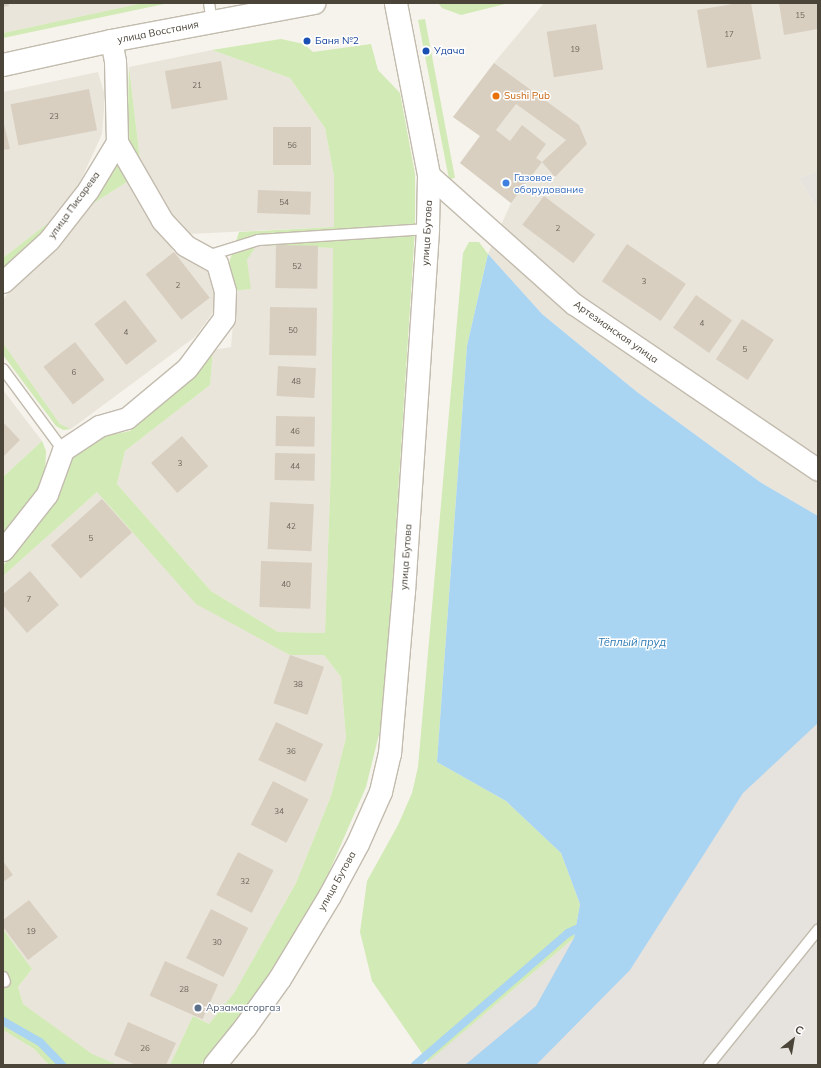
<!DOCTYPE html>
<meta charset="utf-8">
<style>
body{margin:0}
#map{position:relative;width:821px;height:1068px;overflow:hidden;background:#f6f3ec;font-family:Mulish,sans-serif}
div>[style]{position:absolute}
.residential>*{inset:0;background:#eae5da}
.industrial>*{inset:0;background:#e6e2dd}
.green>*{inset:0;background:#d2eab5}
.water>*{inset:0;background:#a9d4f2}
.stream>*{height:8px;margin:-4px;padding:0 4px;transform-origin:4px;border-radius:4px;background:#a9d4f2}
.building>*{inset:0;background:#d8cfc1;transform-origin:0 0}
.roads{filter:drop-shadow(1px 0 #c2bbae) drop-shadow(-1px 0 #c2bbae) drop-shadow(0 1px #c2bbae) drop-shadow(0 -1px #c2bbae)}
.service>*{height:10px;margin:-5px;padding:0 5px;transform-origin:5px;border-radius:5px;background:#fff}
.minor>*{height:21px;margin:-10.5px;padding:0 10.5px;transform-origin:10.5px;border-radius:10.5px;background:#fff}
.tertiary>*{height:22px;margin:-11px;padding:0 11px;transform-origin:11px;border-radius:11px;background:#fff}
.dots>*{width:11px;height:11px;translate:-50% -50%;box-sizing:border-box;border:2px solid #fff;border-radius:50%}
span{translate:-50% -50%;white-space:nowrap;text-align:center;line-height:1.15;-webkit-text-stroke:3px #fff;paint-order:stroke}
.number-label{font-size:8px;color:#6e675b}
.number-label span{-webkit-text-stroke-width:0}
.street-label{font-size:10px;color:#4b4439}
.transit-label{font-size:10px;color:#164399}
.left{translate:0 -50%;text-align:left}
.food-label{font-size:10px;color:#c56008}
.shop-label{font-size:10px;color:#366cbe}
.service-label{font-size:10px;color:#4e5e75}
.water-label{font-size:11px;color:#2e7ab2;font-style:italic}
.frame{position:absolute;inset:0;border:4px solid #4b4439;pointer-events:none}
.north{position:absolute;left:773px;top:1020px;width:40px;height:40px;-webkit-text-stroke:3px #fff;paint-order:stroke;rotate:31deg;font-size:11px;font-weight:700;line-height:16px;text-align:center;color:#4b4439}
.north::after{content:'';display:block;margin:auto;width:14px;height:18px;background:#4b4439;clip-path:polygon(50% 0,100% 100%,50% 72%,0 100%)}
</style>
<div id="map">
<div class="residential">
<i style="clip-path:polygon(3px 3px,143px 3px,3px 33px)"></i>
<i style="clip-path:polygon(544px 3px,818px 3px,818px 171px,799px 178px,818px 210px,818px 516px,760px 482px,637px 392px,542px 314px,488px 254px,511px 203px,460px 163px,480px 136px,453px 117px,494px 63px)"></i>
<i style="clip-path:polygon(212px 50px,290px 78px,325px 128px,334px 176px,334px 227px,189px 234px,168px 214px,140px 160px,129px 67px)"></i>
<i style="clip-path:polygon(98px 72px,105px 96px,102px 134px,80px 182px,57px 216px,3px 258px,3px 92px)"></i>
<i style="clip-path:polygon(127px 182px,174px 252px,210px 270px,217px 307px,195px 337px,71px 429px,60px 424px,3px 343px,3px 300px,8px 293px,56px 245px,78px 213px)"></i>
<i style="clip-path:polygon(257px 245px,333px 248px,331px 465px,325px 633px,278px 632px,211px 591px,117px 484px,125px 451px,210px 385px,213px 350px,231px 347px,233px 323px,232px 291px,250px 289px,247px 260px)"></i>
<i style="clip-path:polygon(3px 390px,42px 441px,3px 477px)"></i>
<i style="clip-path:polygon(97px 492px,132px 532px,290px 655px,324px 655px,341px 677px,346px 738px,331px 796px,296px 883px,234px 993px,209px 1024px,193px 1016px,170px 1065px,118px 1065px,92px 1055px,23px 1004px,18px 987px,32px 969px,3px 929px,3px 576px)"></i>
<i style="clip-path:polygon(3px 1030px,34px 1049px,49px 1065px,3px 1065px)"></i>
</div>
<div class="industrial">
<i style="clip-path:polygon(818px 171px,818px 210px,799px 178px)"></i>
<i style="clip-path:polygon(818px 638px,818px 1065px,424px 1065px,574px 938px)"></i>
</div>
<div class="green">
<i style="clip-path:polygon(143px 3px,169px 3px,3px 38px,3px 33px)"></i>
<i style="clip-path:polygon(438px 3px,509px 3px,461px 15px,442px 8px)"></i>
<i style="clip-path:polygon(425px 19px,455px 178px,449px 179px,418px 20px)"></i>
<i style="clip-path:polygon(281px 39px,304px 44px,313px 52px,371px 44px,378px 70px,400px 93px,415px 174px,415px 229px,384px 714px,366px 787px,329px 872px,311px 907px,263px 986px,226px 1036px,200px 1065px,170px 1065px,193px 1016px,209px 1024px,234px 993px,296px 883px,331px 796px,346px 738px,341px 677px,324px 655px,290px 655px,196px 604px,97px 492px,3px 576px,3px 566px,54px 503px,72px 459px,100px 437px,130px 431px,197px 374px,213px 350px,210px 385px,125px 451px,117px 484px,211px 591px,278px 632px,325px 633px,331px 465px,333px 248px,257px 245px,247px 260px,251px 289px,232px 291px,228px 266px,239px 232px,334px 227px,334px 176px,325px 128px,290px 78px,212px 50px)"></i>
<i style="clip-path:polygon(129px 67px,140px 160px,168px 214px,127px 138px)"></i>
<i style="clip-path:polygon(116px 156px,127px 182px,78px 213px)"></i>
<i style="clip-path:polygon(57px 216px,46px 234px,3px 273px,3px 258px)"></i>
<i style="clip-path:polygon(469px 242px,479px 242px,488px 254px,467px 346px,437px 762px,506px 801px,561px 853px,580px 904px,574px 938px,428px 1062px,372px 981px,360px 932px,367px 881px,398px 825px,412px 793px,418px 767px,463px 253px)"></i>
<i style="clip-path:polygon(3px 343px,60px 424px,71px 429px,63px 430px,56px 426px,3px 355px)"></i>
<i style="clip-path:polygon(42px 441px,46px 451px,45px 474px,36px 494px,3px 539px,3px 477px)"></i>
<i style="clip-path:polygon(3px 929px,32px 969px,18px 987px,23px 1004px,92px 1054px,118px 1065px,49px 1065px,34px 1049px,3px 1030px)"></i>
</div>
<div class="water">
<i style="clip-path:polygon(488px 254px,542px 314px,637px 392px,760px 482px,818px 516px,818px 723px,743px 793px,630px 970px,536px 1065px,465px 1065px,536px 1006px,574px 938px,580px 904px,561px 853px,506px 801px,437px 762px,467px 346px)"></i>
</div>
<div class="stream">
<i style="left:3px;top:1021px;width:43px;rotate:29.6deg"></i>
<i style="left:40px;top:1042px;width:32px;rotate:46deg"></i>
<i style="left:415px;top:1065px;width:202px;rotate:-40.8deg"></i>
<i style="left:568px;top:933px;width:19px;rotate:-25deg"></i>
</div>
<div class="building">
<i style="clip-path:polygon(3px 3px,8px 3px,9px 6px,3px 7px)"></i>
<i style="clip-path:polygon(739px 3px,751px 3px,761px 59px,707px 68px,697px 10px)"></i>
<i style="clip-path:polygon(779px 3px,818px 3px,818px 29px,784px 35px)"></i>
<i style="left:596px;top:24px;width:46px;height:50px;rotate:81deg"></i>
<i style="left:221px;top:61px;width:39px;height:57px;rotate:80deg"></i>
<i style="clip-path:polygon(494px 63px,579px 125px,587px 144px,555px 177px,542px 162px,566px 140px,516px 104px,496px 130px,510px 141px,522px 125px,546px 144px,536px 158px,542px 162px,511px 203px,460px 163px,480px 136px,453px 117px)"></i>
<i style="left:89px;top:89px;width:42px;height:80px;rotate:79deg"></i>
<i style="clip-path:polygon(3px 120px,10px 149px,3px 150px)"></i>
<i style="left:273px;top:127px;width:38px;height:38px"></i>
<i style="left:258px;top:190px;width:53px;height:23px;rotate:2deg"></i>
<i style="left:544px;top:196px;width:64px;height:36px;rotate:37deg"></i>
<i style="left:627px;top:244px;width:71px;height:45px;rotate:34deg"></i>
<i style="left:276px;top:245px;width:42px;height:43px;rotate:1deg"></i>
<i style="left:174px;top:252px;width:58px;height:36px;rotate:52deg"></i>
<i style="left:696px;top:295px;width:44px;height:40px;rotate:35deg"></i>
<i style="left:125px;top:300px;width:52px;height:39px;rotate:52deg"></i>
<i style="left:270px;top:307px;width:47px;height:48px;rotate:1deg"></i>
<i style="left:742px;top:319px;width:38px;height:48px;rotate:33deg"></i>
<i style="left:75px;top:342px;width:48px;height:40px;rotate:52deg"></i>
<i style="left:278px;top:366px;width:38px;height:30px;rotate:3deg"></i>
<i style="left:276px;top:416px;width:39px;height:30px;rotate:1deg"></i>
<i style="clip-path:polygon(3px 422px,20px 440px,3px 457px)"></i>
<i style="left:182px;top:436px;width:40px;height:41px;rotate:49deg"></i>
<i style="left:275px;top:453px;width:40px;height:27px;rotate:1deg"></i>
<i style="left:102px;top:499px;width:45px;height:69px;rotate:48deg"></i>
<i style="left:270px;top:502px;width:44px;height:47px;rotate:3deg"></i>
<i style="left:261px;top:561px;width:51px;height:46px;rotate:2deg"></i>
<i style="clip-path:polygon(30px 571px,59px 605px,27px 633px,3px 605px,3px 594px)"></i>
<i style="left:290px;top:655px;width:36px;height:51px;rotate:19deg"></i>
<i style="left:276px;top:722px;width:52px;height:42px;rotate:25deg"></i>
<i style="left:273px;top:781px;width:40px;height:49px;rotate:27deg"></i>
<i style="left:238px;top:852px;width:40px;height:48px;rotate:27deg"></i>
<i style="clip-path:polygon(3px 861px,13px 875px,3px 882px)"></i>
<i style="clip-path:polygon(29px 900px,58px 937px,28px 960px,3px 927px,3px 920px)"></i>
<i style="left:211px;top:909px;width:42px;height:55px;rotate:27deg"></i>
<i style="left:165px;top:961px;width:58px;height:38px;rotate:24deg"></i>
<i style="clip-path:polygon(128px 1022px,176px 1043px,166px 1065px,136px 1065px,114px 1055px)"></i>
</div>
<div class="roads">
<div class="service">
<i style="left:209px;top:3px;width:19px;rotate:81deg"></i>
<i style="left:207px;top:256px;width:53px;rotate:-17.4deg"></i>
<i style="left:258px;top:240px;width:170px;rotate:-3.7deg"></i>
<i style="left:3px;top:369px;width:101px;rotate:53.5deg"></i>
<i style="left:3px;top:977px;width:5px;rotate:68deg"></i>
<i style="left:709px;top:1065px;width:174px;rotate:-51.1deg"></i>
</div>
<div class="minor">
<i style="left:429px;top:175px;width:194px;rotate:41.7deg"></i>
<i style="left:574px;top:304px;width:295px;rotate:34.2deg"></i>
<i style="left:3px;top:282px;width:62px;rotate:-42.4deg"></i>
<i style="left:49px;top:240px;width:63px;rotate:-52deg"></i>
<i style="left:88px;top:190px;width:56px;rotate:-58.9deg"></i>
<i style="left:117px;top:142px;width:81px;rotate:-91.4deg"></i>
<i style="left:115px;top:61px;width:20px;rotate:-101deg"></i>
<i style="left:3px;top:550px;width:71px;rotate:-51.8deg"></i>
<i style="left:47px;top:494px;width:47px;rotate:-70deg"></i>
<i style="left:63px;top:450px;width:43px;rotate:-33.7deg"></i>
<i style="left:99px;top:426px;width:29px;rotate:-16deg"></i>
<i style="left:127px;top:418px;width:78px;rotate:-39.8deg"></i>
<i style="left:187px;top:368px;width:62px;rotate:-53.5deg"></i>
<i style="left:224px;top:318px;width:27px;rotate:-88deg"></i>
<i style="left:225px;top:291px;width:29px;rotate:-106deg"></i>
<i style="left:217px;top:263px;width:37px;rotate:-151deg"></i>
<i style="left:185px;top:245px;width:34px;rotate:-133deg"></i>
<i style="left:162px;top:220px;width:90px;rotate:-120deg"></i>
</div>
<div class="tertiary">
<i style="left:3px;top:65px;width:111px;rotate:-12.5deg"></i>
<i style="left:111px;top:41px;width:207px;rotate:-10.6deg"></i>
<i style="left:215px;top:1065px;width:48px;rotate:-51deg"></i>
<i style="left:245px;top:1028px;width:60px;rotate:-54.5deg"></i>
<i style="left:280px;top:979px;width:97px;rotate:-58.9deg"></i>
<i style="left:330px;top:896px;width:59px;rotate:-61.7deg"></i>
<i style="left:358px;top:844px;width:57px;rotate:-66.1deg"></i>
<i style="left:381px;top:792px;width:39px;rotate:-77deg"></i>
<i style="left:390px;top:754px;width:163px;rotate:-85.1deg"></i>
<i style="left:404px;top:592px;width:364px;rotate:-86.2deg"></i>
<i style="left:428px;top:229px;width:54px;rotate:-88.9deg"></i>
<i style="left:429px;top:175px;width:175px;rotate:-100.9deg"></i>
</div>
</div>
<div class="dots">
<i style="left:307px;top:41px;background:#1a4fb4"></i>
<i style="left:426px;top:51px;background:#1a4fb4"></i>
<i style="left:496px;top:96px;background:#e8710a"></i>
<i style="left:506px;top:183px;background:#3f7fe0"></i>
<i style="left:198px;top:1008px;background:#5c6f8a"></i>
</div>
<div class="number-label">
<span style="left:800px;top:16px">15</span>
<span style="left:729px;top:35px">17</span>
<span style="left:575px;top:50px">19</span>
<span style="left:197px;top:86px">21</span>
<span style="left:54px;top:117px">23</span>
<span style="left:292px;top:146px">56</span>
<span style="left:284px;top:203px">54</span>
<span style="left:558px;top:229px">2</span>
<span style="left:297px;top:267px">52</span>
<span style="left:644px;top:282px">3</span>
<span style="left:178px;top:286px">2</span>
<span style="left:702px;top:324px">4</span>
<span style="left:293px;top:331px">50</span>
<span style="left:126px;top:333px">4</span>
<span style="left:745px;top:350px">5</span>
<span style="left:74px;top:373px">6</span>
<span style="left:296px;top:382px">48</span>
<span style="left:295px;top:432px">46</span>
<span style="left:180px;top:464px">3</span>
<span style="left:295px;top:467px">44</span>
<span style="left:291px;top:527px">42</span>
<span style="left:91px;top:539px">5</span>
<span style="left:286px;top:585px">40</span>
<span style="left:29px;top:600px">7</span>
<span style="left:298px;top:685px">38</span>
<span style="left:291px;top:752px">36</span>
<span style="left:279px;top:812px">34</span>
<span style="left:245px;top:882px">32</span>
<span style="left:31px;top:932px">19</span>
<span style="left:217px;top:943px">30</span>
<span style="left:184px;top:990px">28</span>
<span style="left:145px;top:1049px">26</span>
</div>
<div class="street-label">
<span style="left:158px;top:32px;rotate:-11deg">улица Восстания</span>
<span style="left:74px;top:205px;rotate:-54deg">улица Писарева</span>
<span style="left:427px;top:233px;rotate:-87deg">улица Бутова</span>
<span style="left:616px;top:332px;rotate:35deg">Артезианская улица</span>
<span style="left:406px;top:557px;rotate:-86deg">улица Бутова</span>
<span style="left:337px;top:881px;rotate:-61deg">улица Бутова</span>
</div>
<div class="transit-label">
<span class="left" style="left:315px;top:41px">Баня №2</span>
<span class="left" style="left:434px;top:51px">Удача</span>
</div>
<div class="food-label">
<span class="left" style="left:504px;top:96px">Sushi Pub</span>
</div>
<div class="shop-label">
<span class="left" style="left:514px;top:183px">Газовое<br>оборудование</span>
</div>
<div class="service-label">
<span class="left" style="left:206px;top:1008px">Арзамасгоргаз</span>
</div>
<div class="water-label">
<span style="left:632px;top:642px">Тёплый пруд</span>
</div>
<div class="frame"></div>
<div class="north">С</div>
</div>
